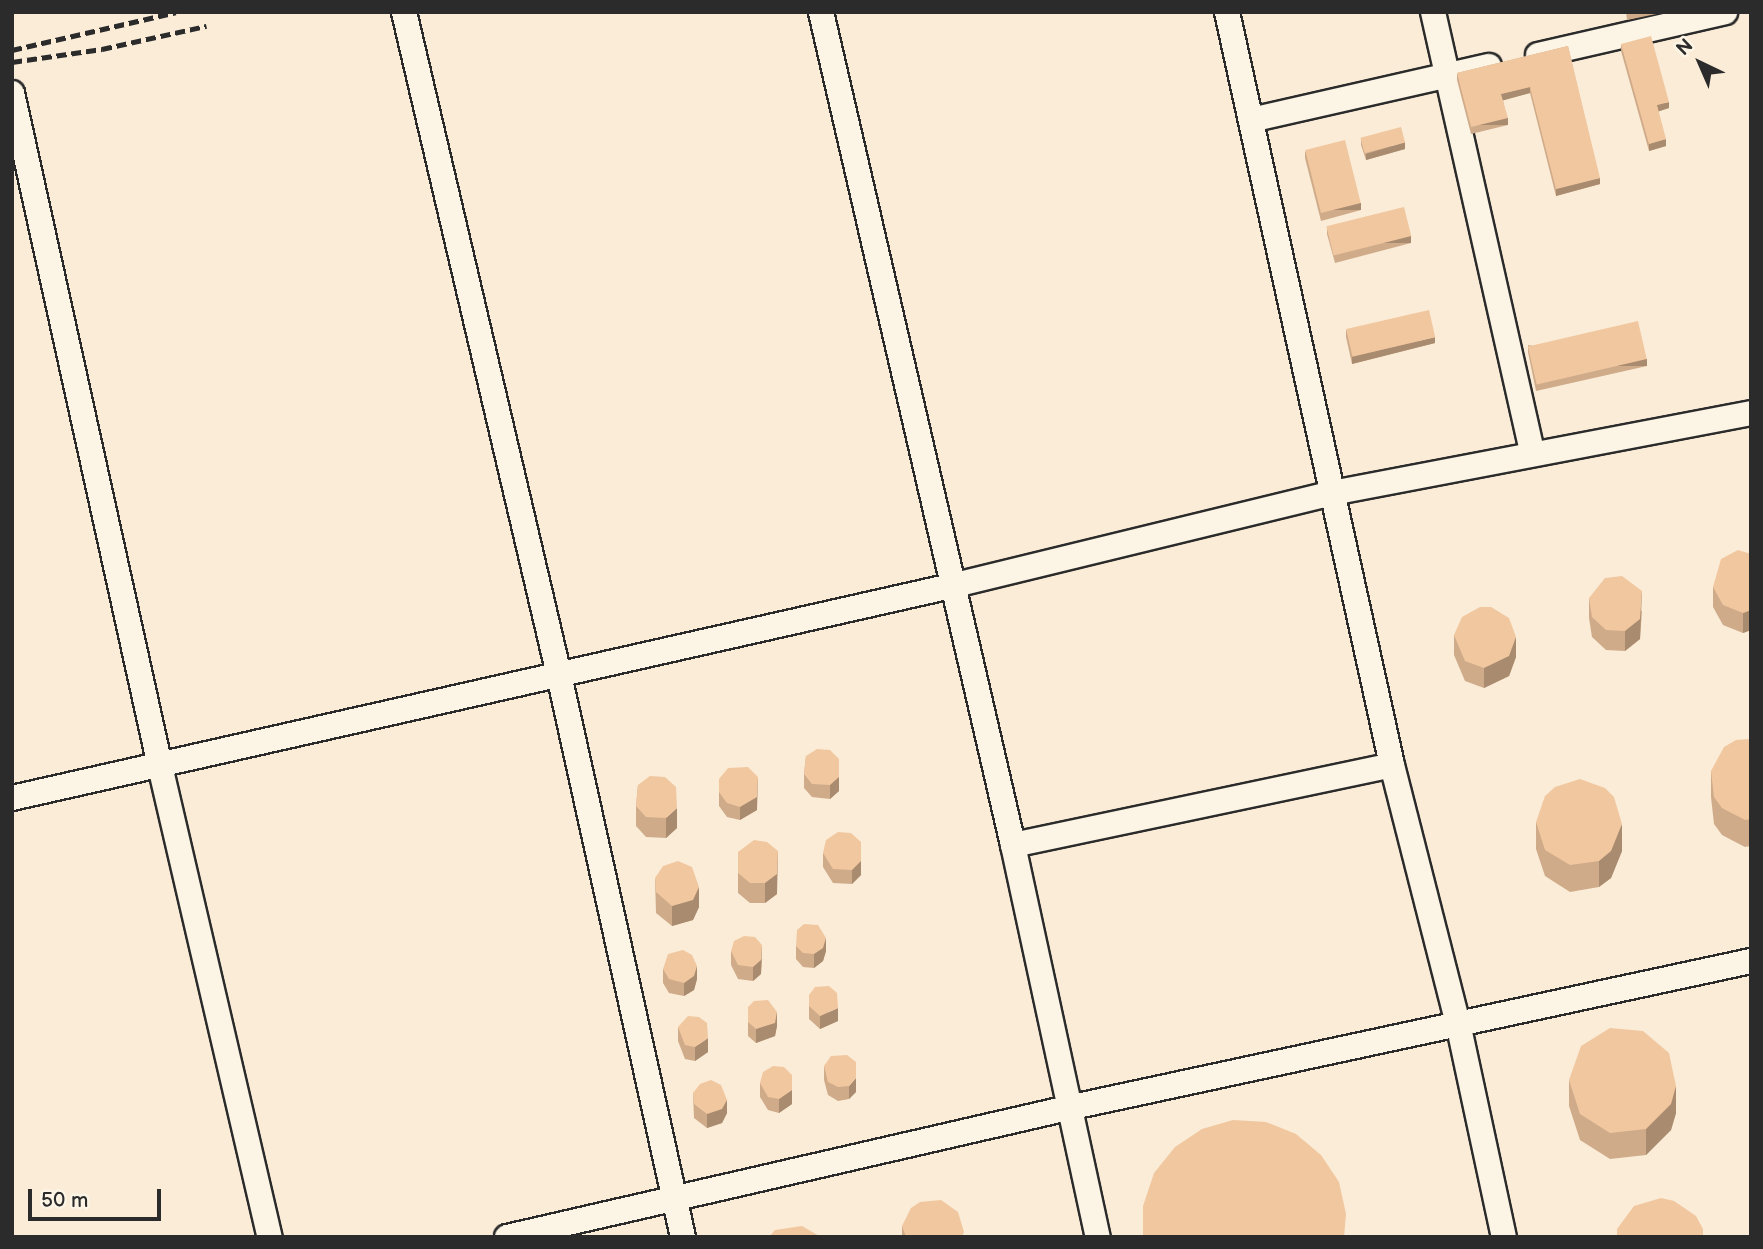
<!DOCTYPE html>
<style>
body{margin:0}
#map{position:relative;width:1763px;height:1249px;overflow:hidden;background:#faecd7;font-family:"Balsamiq Sans",sans-serif}
div>[style]{position:absolute}
.roads{filter:drop-shadow(2px 0 #2b2b2b) drop-shadow(-2px 0 #2b2b2b) drop-shadow(0 2px #2b2b2b) drop-shadow(0 -2px #2b2b2b)}
.minor>*{height:24px;margin:-12px;padding:0 12px;transform-origin:12px;border-radius:12px;background:#fcf5e5}
.rail>*{height:5px;margin-top:-2.5px;transform-origin:0;background:repeating-linear-gradient(90deg,#2b2b2b 0 10px,transparent 0 15px)}
.wall>*{inset:0;background:#cfab8a}
.shaded-wall>*{inset:0;background:#a98b70;transform-origin:0 0}
.building>*{inset:0;background:#f1c7a0;transform-origin:0 0}
span{translate:-50% -50%;white-space:nowrap;text-align:center;line-height:1.15;-webkit-text-stroke:5px #fcf5e5;paint-order:stroke}
.frame{position:absolute;inset:0;border:14px solid #2b2b2b;pointer-events:none}
.north{position:absolute;left:1665px;top:28px;width:70px;height:70px;-webkit-text-stroke:5px #fcf5e5;paint-order:stroke;rotate:316deg;font-size:19px;font-weight:700;line-height:28px;text-align:center;color:#2b2b2b}
.north::after{content:'';display:block;margin:auto;width:24px;height:32px;background:#2b2b2b;clip-path:polygon(50% 0,100% 100%,50% 72%,0 100%)}
.scale{position:absolute;left:28px;top:1189px;width:133px;height:32px;box-sizing:border-box;border:4px solid #2b2b2b;border-top:0;padding-left:9px;font-size:21px;line-height:24px;white-space:nowrap;color:#2b2b2b;-webkit-text-stroke:5px #fcf5e5;paint-order:stroke}
</style>
<div id="map">
<div class="roads">
<div class="minor">
<i style="left:404px;top:12px;width:681px;rotate:76.84deg"></i>
<i style="left:559px;top:675px;width:576px;rotate:77.56deg"></i>
<i style="left:821px;top:12px;width:855px;rotate:77.02deg"></i>
<i style="left:1013px;top:845px;width:401px;rotate:77.8deg"></i>
<i style="left:1227px;top:12px;width:771px;rotate:77.64deg"></i>
<i style="left:1392px;top:765px;width:266px;rotate:75.7deg"></i>
<i style="left:1458px;top:1023px;width:219px;rotate:77.9deg"></i>
<i style="left:1433px;top:12px;width:453px;rotate:77.3deg"></i>
<i style="left:1538px;top:55px;width:192px;rotate:-12.9deg"></i>
<i style="left:12px;top:93px;width:689px;rotate:77.6deg"></i>
<i style="left:160px;top:766px;width:484px;rotate:76.9deg"></i>
<i style="left:1251px;top:120px;width:244px;rotate:-12.8deg"></i>
<i style="left:12px;top:798px;width:963px;rotate:-12.72deg"></i>
<i style="left:951px;top:586px;width:392px;rotate:-13.7deg"></i>
<i style="left:1332px;top:493px;width:427px;rotate:-10.8deg"></i>
<i style="left:1013px;top:845px;width:387px;rotate:-11.9deg"></i>
<i style="left:507px;top:1237px;width:576px;rotate:-12.95deg"></i>
<i style="left:1068px;top:1108px;width:699px;rotate:-12.15deg"></i>
</div>
</div>
<div class="rail">
<i style="left:12px;top:50px;width:168px;rotate:-13deg"></i>
<i style="left:12px;top:62px;width:91px;rotate:-8.2deg"></i>
<i style="left:102px;top:49px;width:107px;rotate:-12.5deg"></i>
</div>
<div class="wall">
<i style="clip-path:polygon(1626px 12px,1666px 12px,1627px 20px)"></i>
<i style="clip-path:polygon(1621px 44px,1669px 108px,1658px 111px,1666px 146px,1649px 151px,1621px 51px)"></i>
<i style="clip-path:polygon(1568px 46px,1600px 184px,1556px 196px,1530px 93px,1503px 100px,1508px 125px,1471px 134px,1457px 80px,1457px 73px)"></i>
<i style="clip-path:polygon(1361px 139px,1405px 149px,1366px 160px,1361px 145px)"></i>
<i style="clip-path:polygon(1305px 151px,1361px 210px,1321px 221px,1305px 158px)"></i>
<i style="clip-path:polygon(1327px 228px,1411px 243px,1335px 263px,1327px 234px)"></i>
<i style="clip-path:polygon(1346px 330px,1435px 343px,1352px 364px,1346px 337px)"></i>
<i style="clip-path:polygon(1528px 345px,1647px 366px,1536px 391px,1528px 352px)"></i>
<i style="clip-path:polygon(1751px 554px,1751px 630px,1743px 633px,1723px 625px,1713px 607px,1713px 587px)"></i>
<i style="clip-path:polygon(1589px 598px,1642px 611px,1640px 639px,1625px 651px,1606px 650px,1592px 637px,1589px 618px)"></i>
<i style="clip-path:polygon(1454px 635px,1516px 657px,1509px 676px,1484px 688px,1465px 681px,1454px 655px)"></i>
<i style="clip-path:polygon(1751px 739px,1751px 846px,1745px 847px,1722px 835px,1714px 824px,1711px 797px,1711px 771px)"></i>
<i style="clip-path:polygon(806px 756px,839px 791px,830px 799px,812px 797px,804px 788px,804px 774px)"></i>
<i style="clip-path:polygon(719px 779px,757px 810px,740px 820px,727px 817px,719px 806px)"></i>
<i style="clip-path:polygon(638px 785px,677px 828px,666px 838px,646px 837px,636px 826px,636px 806px)"></i>
<i style="clip-path:polygon(1536px 822px,1622px 851px,1611px 878px,1599px 887px,1570px 892px,1545px 876px,1536px 849px)"></i>
<i style="clip-path:polygon(738px 852px,777px 894px,765px 903px,750px 903px,738px 893px)"></i>
<i style="clip-path:polygon(823px 853px,861px 875px,852px 884px,833px 883px,823px 867px)"></i>
<i style="clip-path:polygon(655px 878px,699px 907px,693px 920px,672px 926px,656px 913px)"></i>
<i style="clip-path:polygon(796px 946px,826px 951px,823px 961px,814px 968px,803px 967px,796px 959px)"></i>
<i style="clip-path:polygon(731px 951px,762px 959px,761px 974px,753px 981px,738px 979px,731px 965px)"></i>
<i style="clip-path:polygon(663px 969px,697px 979px,694px 990px,684px 996px,669px 993px,663px 983px)"></i>
<i style="clip-path:polygon(809px 995px,838px 1021px,820px 1029px,809px 1019px)"></i>
<i style="clip-path:polygon(748px 1007px,777px 1026px,775px 1036px,756px 1043px,748px 1036px)"></i>
<i style="clip-path:polygon(678px 1027px,708px 1052px,695px 1061px,685px 1059px,678px 1041px)"></i>
<i style="clip-path:polygon(824px 1066px,856px 1092px,849px 1099px,838px 1101px,828px 1095px,824px 1080px)"></i>
<i style="clip-path:polygon(792px 1075px,792px 1104px,779px 1113px,768px 1110px,760px 1097px,760px 1083px)"></i>
<i style="clip-path:polygon(1569px 1080px,1676px 1113px,1671px 1130px,1646px 1155px,1610px 1159px,1580px 1140px,1569px 1106px)"></i>
<i style="clip-path:polygon(693px 1093px,727px 1113px,722px 1123px,707px 1128px,694px 1118px)"></i>
<i style="clip-path:polygon(902px 1226px,964px 1237px,902px 1237px)"></i>
</div>
<div class="shaded-wall">
<i style="clip-path:polygon(1530px 87px,1530px 93px,1501px 101px,1501px 94px)"></i>
<i style="clip-path:polygon(1669px 102px,1669px 108px,1657px 112px,1657px 105px)"></i>
<i style="left:1508px;top:118px;width:7px;height:38px;rotate:90deg"></i>
<i style="clip-path:polygon(1666px 139px,1666px 146px,1649px 151px,1649px 144px)"></i>
<i style="clip-path:polygon(1405px 142px,1405px 149px,1366px 160px,1366px 154px)"></i>
<i style="clip-path:polygon(1600px 178px,1600px 184px,1556px 196px,1556px 189px)"></i>
<i style="left:1361px;top:203px;width:7px;height:41px;rotate:90deg"></i>
<i style="left:1411px;top:236px;width:7px;height:79px;rotate:90deg"></i>
<i style="clip-path:polygon(1435px 337px,1435px 343px,1352px 364px,1352px 357px)"></i>
<i style="left:1647px;top:359px;width:7px;height:114px;rotate:90deg"></i>
<i style="clip-path:polygon(1642px 591px,1640px 639px,1625px 651px,1625px 631px)"></i>
<i style="clip-path:polygon(1751px 610px,1751px 630px,1743px 633px,1743px 613px)"></i>
<i style="clip-path:polygon(1516px 637px,1516px 657px,1509px 676px,1484px 688px,1484px 668px)"></i>
<i style="clip-path:polygon(839px 759px,839px 791px,830px 799px,830px 785px)"></i>
<i style="clip-path:polygon(758px 777px,757px 810px,740px 820px,740px 807px)"></i>
<i style="clip-path:polygon(677px 808px,677px 828px,666px 838px,666px 818px)"></i>
<i style="clip-path:polygon(1622px 824px,1622px 851px,1611px 878px,1599px 887px,1599px 861px)"></i>
<i style="clip-path:polygon(861px 842px,861px 875px,852px 884px,852px 870px)"></i>
<i style="clip-path:polygon(778px 851px,777px 894px,765px 903px,765px 883px)"></i>
<i style="clip-path:polygon(699px 887px,699px 907px,693px 920px,672px 926px,672px 906px)"></i>
<i style="clip-path:polygon(826px 938px,826px 951px,823px 961px,814px 968px,814px 954px)"></i>
<i style="clip-path:polygon(762px 945px,761px 974px,753px 981px,753px 967px)"></i>
<i style="clip-path:polygon(697px 966px,697px 979px,694px 990px,684px 996px,684px 983px)"></i>
<i style="clip-path:polygon(838px 1008px,838px 1021px,820px 1029px,820px 1016px)"></i>
<i style="clip-path:polygon(777px 1012px,777px 1026px,775px 1036px,756px 1043px,756px 1029px)"></i>
<i style="clip-path:polygon(708px 1038px,708px 1052px,695px 1061px,695px 1047px)"></i>
<i style="clip-path:polygon(856px 1078px,856px 1092px,849px 1099px,849px 1086px)"></i>
<i style="clip-path:polygon(1676px 1086px,1676px 1113px,1671px 1130px,1646px 1155px,1646px 1129px)"></i>
<i style="clip-path:polygon(792px 1090px,792px 1104px,779px 1113px,779px 1099px)"></i>
<i style="clip-path:polygon(727px 1100px,727px 1113px,722px 1123px,707px 1128px,707px 1114px)"></i>
</div>
<div class="building">
<i style="clip-path:polygon(1651px 36px,1669px 102px,1657px 105px,1666px 139px,1649px 144px,1621px 44px)"></i>
<i style="clip-path:polygon(1568px 46px,1600px 178px,1556px 189px,1530px 87px,1501px 94px,1508px 118px,1471px 127px,1457px 73px)"></i>
<i style="left:1401px;top:127px;width:16px;height:42px;rotate:75deg"></i>
<i style="left:1345px;top:140px;width:65px;height:41px;rotate:76deg"></i>
<i style="left:1404px;top:207px;width:30px;height:80px;rotate:76deg"></i>
<i style="left:1429px;top:310px;width:28px;height:85px;rotate:77deg"></i>
<i style="left:1638px;top:321px;width:39px;height:113px;rotate:77deg"></i>
<i style="clip-path:polygon(1738px 550px,1751px 554px,1751px 610px,1743px 613px,1723px 605px,1713px 587px,1721px 559px)"></i>
<i style="clip-path:polygon(1622px 576px,1642px 591px,1640px 619px,1625px 631px,1606px 630px,1592px 617px,1589px 598px,1605px 578px)"></i>
<i style="clip-path:polygon(1480px 607px,1491px 607px,1509px 618px,1516px 637px,1509px 656px,1484px 668px,1465px 661px,1454px 635px,1462px 617px)"></i>
<i style="clip-path:polygon(1751px 739px,1751px 819px,1745px 820px,1722px 808px,1714px 797px,1711px 771px,1724px 747px,1736px 740px)"></i>
<i style="clip-path:polygon(817px 749px,830px 750px,839px 759px,839px 777px,830px 785px,812px 784px,804px 774px,806px 756px)"></i>
<i style="clip-path:polygon(748px 767px,758px 777px,757px 797px,740px 807px,727px 803px,719px 792px,719px 779px,728px 768px)"></i>
<i style="clip-path:polygon(650px 776px,665px 777px,676px 787px,677px 808px,666px 818px,646px 817px,636px 806px,638px 785px)"></i>
<i style="clip-path:polygon(1580px 779px,1605px 788px,1614px 797px,1622px 824px,1611px 851px,1599px 861px,1570px 865px,1545px 850px,1536px 822px,1545px 796px,1555px 787px)"></i>
<i style="clip-path:polygon(838px 832px,851px 833px,861px 842px,861px 861px,852px 870px,833px 869px,823px 853px,826px 840px)"></i>
<i style="clip-path:polygon(754px 840px,767px 842px,778px 851px,777px 874px,765px 883px,750px 883px,738px 873px,738px 852px)"></i>
<i style="clip-path:polygon(678px 861px,692px 867px,699px 887px,693px 900px,672px 906px,656px 892px,655px 878px,663px 866px)"></i>
<i style="clip-path:polygon(804px 924px,818px 925px,826px 938px,823px 948px,814px 954px,803px 953px,796px 946px,797px 930px)"></i>
<i style="clip-path:polygon(744px 936px,755px 937px,762px 945px,761px 960px,753px 967px,738px 965px,731px 951px,734px 941px)"></i>
<i style="clip-path:polygon(683px 950px,692px 955px,697px 966px,694px 976px,684px 983px,669px 979px,663px 969px,668px 954px)"></i>
<i style="clip-path:polygon(829px 986px,837px 993px,838px 1008px,820px 1016px,809px 1006px,809px 995px,815px 987px)"></i>
<i style="clip-path:polygon(768px 1000px,777px 1012px,775px 1023px,756px 1029px,748px 1022px,748px 1007px,754px 1001px)"></i>
<i style="clip-path:polygon(688px 1016px,699px 1017px,707px 1023px,708px 1038px,695px 1047px,685px 1045px,678px 1027px)"></i>
<i style="clip-path:polygon(1610px 1028px,1643px 1031px,1669px 1053px,1676px 1086px,1671px 1104px,1646px 1129px,1610px 1133px,1580px 1114px,1569px 1080px,1581px 1046px)"></i>
<i style="clip-path:polygon(847px 1055px,856px 1062px,856px 1078px,849px 1086px,838px 1087px,828px 1082px,824px 1066px,831px 1056px)"></i>
<i style="clip-path:polygon(773px 1066px,784px 1067px,792px 1075px,792px 1090px,779px 1099px,768px 1097px,760px 1083px,763px 1072px)"></i>
<i style="clip-path:polygon(711px 1080px,721px 1085px,727px 1100px,722px 1109px,707px 1114px,694px 1104px,693px 1093px,700px 1084px)"></i>
<i style="clip-path:polygon(1233px 1120px,1266px 1122px,1296px 1134px,1321px 1155px,1339px 1182px,1346px 1214px,1344px 1237px,1143px 1237px,1143px 1206px,1154px 1173px,1175px 1147px,1202px 1129px)"></i>
<i style="clip-path:polygon(1661px 1198px,1674px 1201px,1696px 1216px,1703px 1229px,1703px 1237px,1617px 1237px,1617px 1229px,1634px 1206px)"></i>
<i style="clip-path:polygon(941px 1200px,958px 1212px,964px 1232px,962px 1237px,906px 1237px,902px 1226px,911px 1208px,920px 1202px)"></i>
<i style="clip-path:polygon(802px 1226px,821px 1237px,769px 1237px,775px 1230px)"></i>
</div>
<div class="frame"></div>
<div class="north">N</div>
<div class="scale">50 m</div>
</div>
